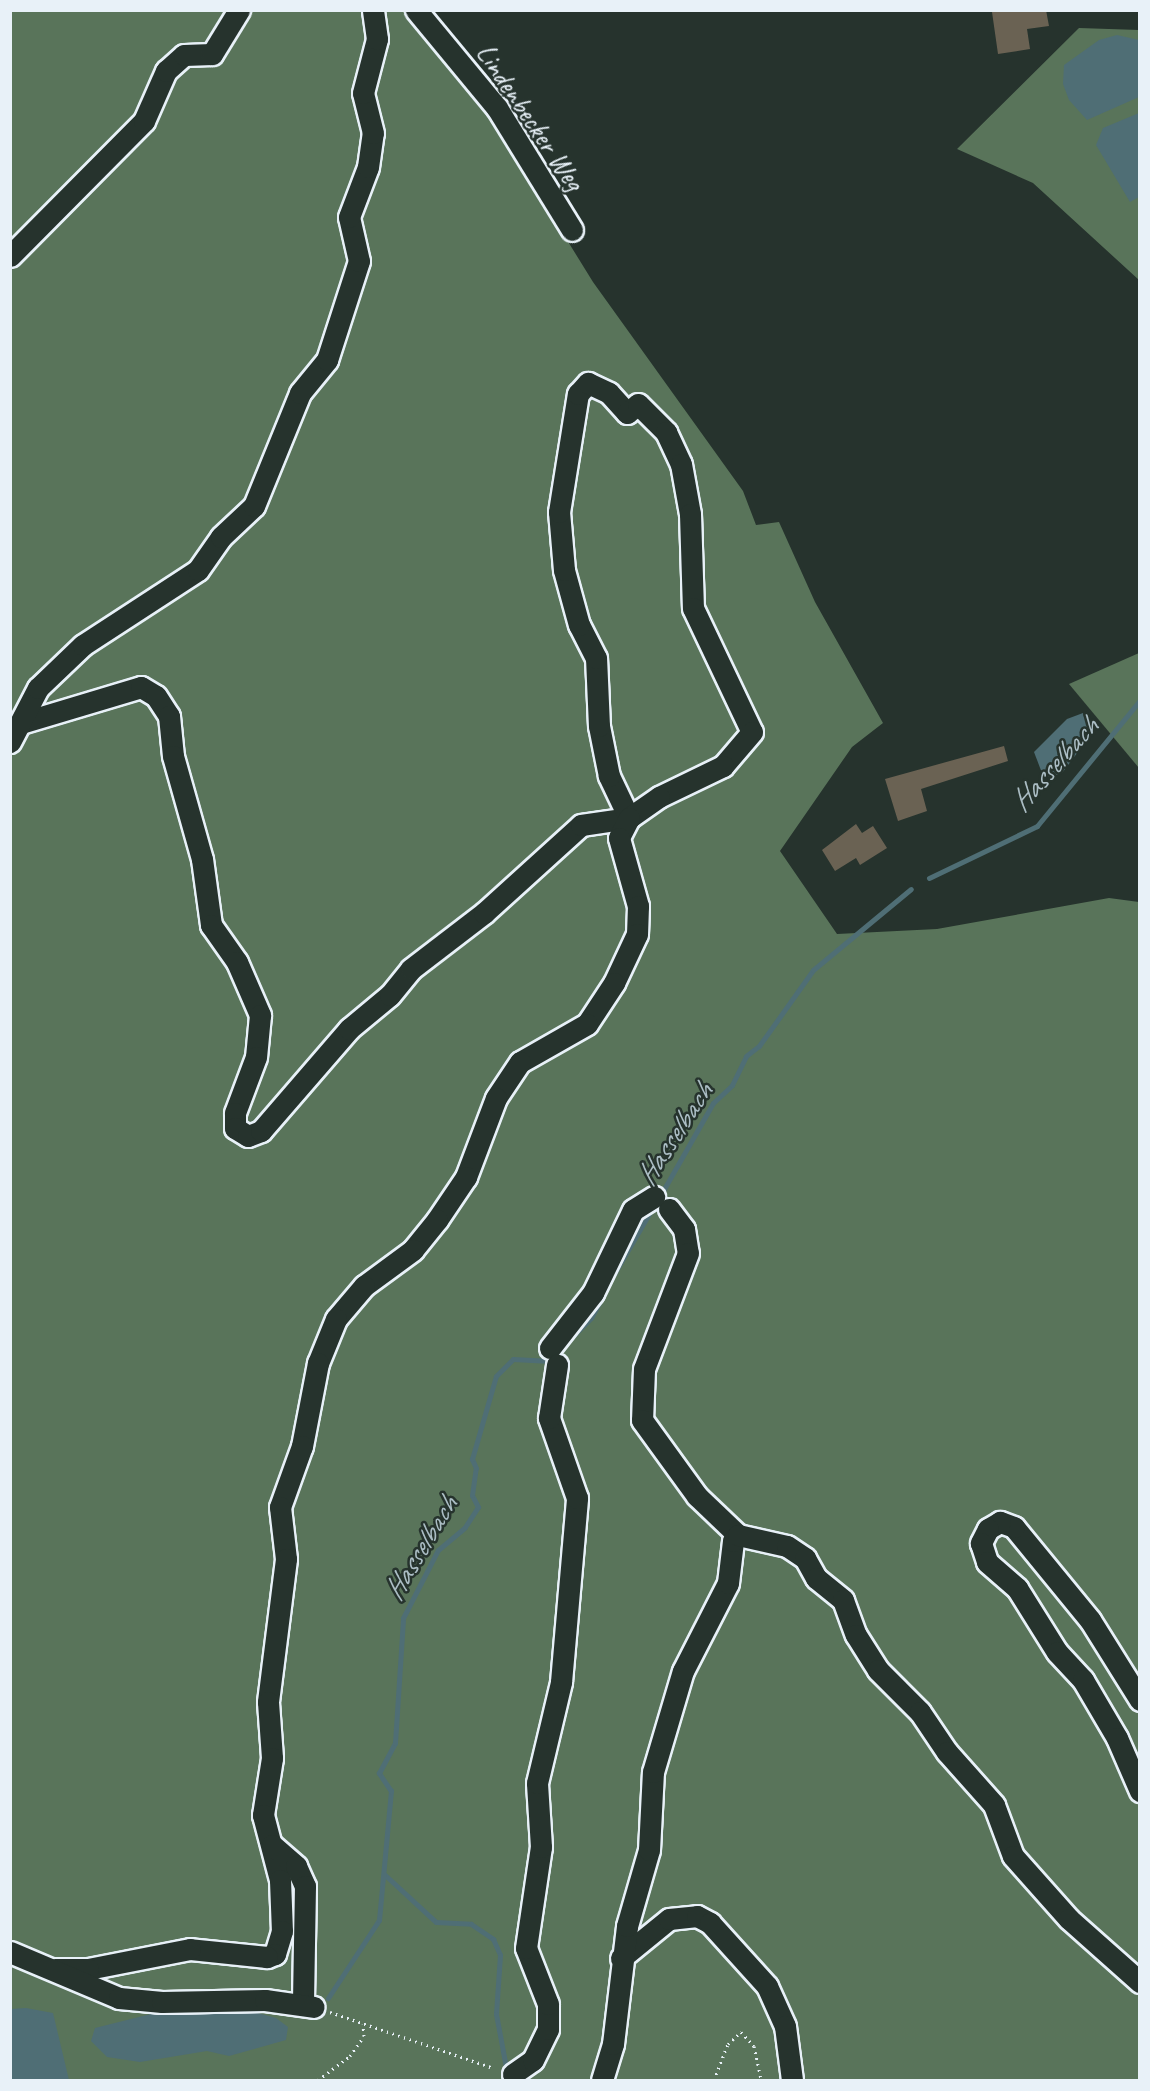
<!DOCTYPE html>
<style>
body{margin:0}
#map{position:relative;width:1150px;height:2091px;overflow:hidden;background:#26332d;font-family:Caveat,sans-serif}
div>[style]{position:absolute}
.green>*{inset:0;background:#59745a}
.water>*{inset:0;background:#4f6e75}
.stream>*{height:5px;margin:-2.5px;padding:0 2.5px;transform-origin:2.5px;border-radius:2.5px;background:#4f6e75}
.building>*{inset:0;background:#6a6253}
.path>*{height:3px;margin-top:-1.5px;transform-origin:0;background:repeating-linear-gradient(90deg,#e8f1f8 0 1.5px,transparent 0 6px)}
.roads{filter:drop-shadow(2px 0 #e8f1f8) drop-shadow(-2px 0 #e8f1f8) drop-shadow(0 2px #e8f1f8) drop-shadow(0 -2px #e8f1f8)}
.minor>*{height:21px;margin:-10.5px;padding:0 10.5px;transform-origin:10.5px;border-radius:10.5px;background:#26332d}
span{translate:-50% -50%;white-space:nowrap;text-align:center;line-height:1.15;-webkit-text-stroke:5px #26332d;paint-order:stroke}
.street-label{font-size:28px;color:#e8f1f8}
.water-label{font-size:30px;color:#abbdc4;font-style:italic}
.frame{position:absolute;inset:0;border:12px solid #e8f1f8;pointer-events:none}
</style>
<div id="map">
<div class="green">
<i style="clip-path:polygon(11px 11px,405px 11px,481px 101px,593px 282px,743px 491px,756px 525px,779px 522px,815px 602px,883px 723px,852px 747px,780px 851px,837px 934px,937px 929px,1109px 898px,1139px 902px,1139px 2080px,11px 2080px)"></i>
<i style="clip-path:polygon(1079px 28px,1139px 30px,1139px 280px,1033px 183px,957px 149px)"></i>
<i style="clip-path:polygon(1139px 653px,1139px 768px,1069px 684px)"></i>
</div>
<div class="water">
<i style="clip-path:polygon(1117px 35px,1139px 40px,1139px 97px,1087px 120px,1069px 100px,1063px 84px,1064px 65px,1099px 40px)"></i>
<i style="clip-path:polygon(1139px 113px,1139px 197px,1130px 202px,1096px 145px,1103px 128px)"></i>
<i style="clip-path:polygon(1083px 713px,1093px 732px,1062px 773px,1049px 777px,1042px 773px,1034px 752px,1067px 719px)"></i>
<i style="clip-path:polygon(26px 2008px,53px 2013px,69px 2080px,11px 2080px,11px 2009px)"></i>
<i style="clip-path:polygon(254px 2012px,276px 2018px,288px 2027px,286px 2040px,229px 2056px,207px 2051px,140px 2062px,107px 2057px,91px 2041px,95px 2028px,155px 2013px)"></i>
</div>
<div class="stream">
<i style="left:929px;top:878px;width:120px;rotate:-25.7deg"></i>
<i style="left:1037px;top:826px;width:163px;rotate:-50.7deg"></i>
<i style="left:660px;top:1196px;width:107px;rotate:-60.3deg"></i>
<i style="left:713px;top:1103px;width:26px;rotate:-43deg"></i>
<i style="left:732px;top:1085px;width:32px;rotate:-64deg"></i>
<i style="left:746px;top:1056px;width:16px;rotate:-38deg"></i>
<i style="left:759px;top:1046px;width:93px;rotate:-54.6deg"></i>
<i style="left:813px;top:970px;width:127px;rotate:-39.6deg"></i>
<i style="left:614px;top:1274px;width:78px;rotate:-59.8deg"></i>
<i style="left:569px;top:1340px;width:31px;rotate:-45deg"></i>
<i style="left:591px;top:1318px;width:26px;rotate:-62deg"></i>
<i style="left:385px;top:1875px;width:69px;rotate:42.7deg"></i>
<i style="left:436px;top:1922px;width:35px;rotate:3deg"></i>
<i style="left:471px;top:1924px;width:27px;rotate:34deg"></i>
<i style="left:493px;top:1939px;width:17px;rotate:66deg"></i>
<i style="left:500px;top:1955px;width:59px;rotate:93.9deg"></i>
<i style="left:496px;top:2014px;width:60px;rotate:79.4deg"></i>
<i style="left:328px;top:1998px;width:93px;rotate:-56.8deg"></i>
<i style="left:379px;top:1920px;width:130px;rotate:-84.7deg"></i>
<i style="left:391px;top:1791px;width:22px;rotate:-124deg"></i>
<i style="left:379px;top:1773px;width:34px;rotate:-62deg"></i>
<i style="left:395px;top:1743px;width:125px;rotate:-86.3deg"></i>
<i style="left:403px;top:1618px;width:76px;rotate:-62.8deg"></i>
<i style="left:438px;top:1550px;width:35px;rotate:-40deg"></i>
<i style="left:465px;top:1527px;width:24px;rotate:-57deg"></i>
<i style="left:478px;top:1507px;width:13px;rotate:-117deg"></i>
<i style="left:472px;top:1495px;width:27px;rotate:-82deg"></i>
<i style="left:476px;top:1468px;width:10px;rotate:-114deg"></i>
<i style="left:472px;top:1459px;width:86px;rotate:-73.9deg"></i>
<i style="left:496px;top:1376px;width:24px;rotate:-45deg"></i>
<i style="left:513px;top:1359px;width:33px;rotate:3deg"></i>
<i style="left:546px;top:1361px;width:10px;rotate:-45deg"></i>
</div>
<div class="building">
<i style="clip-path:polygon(1046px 10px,1049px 26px,1027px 29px,1030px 49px,998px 54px,992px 12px)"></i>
<i style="clip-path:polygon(1004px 746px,1008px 761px,921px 789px,927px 811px,898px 821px,885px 779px)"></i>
<i style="clip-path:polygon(856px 824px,862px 833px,873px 826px,887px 848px,860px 865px,856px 858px,835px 871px,822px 850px)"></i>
</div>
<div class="path">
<i style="left:330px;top:2012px;width:173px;rotate:18.9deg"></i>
<i style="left:318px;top:2080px;width:40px;rotate:-37deg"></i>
<i style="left:350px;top:2056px;width:24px;rotate:-55deg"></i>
<i style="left:364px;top:2036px;width:12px;rotate:-95deg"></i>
<i style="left:714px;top:2080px;width:39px;rotate:-69deg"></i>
<i style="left:728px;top:2044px;width:18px;rotate:-43deg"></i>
<i style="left:741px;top:2032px;width:19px;rotate:47deg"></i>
<i style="left:754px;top:2046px;width:35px;rotate:78deg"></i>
</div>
<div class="roads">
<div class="minor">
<i style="left:416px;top:10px;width:127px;rotate:50.4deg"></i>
<i style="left:497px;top:108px;width:143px;rotate:58.4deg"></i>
<i style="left:10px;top:256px;width:190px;rotate:-45.2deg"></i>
<i style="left:144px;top:121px;width:55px;rotate:-66.3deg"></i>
<i style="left:166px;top:71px;width:24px;rotate:-42deg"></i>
<i style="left:184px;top:55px;width:28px;rotate:-2deg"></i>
<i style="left:212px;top:54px;width:52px;rotate:-58.5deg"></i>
<i style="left:21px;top:723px;width:125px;rotate:-16.7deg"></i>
<i style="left:141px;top:687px;width:17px;rotate:31deg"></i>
<i style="left:156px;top:696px;width:24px;rotate:57deg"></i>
<i style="left:169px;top:716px;width:40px;rotate:84.3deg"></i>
<i style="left:173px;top:756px;width:107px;rotate:74.3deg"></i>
<i style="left:202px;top:859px;width:67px;rotate:82.2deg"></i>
<i style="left:211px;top:925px;width:45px;rotate:54.9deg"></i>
<i style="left:237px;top:962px;width:58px;rotate:66.5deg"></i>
<i style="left:260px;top:1015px;width:42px;rotate:95.4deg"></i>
<i style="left:256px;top:1057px;width:60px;rotate:110.6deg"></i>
<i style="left:235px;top:1113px;width:15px;rotate:90deg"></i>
<i style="left:235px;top:1128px;width:15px;rotate:32deg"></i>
<i style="left:248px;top:1136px;width:14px;rotate:-21deg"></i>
<i style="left:261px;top:1131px;width:135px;rotate:-49.2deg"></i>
<i style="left:349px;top:1029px;width:53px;rotate:-39.7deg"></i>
<i style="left:390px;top:995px;width:33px;rotate:-51deg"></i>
<i style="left:411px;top:969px;width:92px;rotate:-37.5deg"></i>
<i style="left:484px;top:913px;width:131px;rotate:-42.2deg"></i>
<i style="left:581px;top:825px;width:49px;rotate:-8.3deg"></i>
<i style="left:629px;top:818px;width:47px;rotate:-115.5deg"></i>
<i style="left:609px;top:776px;width:51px;rotate:-101.3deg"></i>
<i style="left:599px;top:726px;width:68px;rotate:-92.5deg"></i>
<i style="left:596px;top:658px;width:37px;rotate:-117deg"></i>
<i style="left:579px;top:625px;width:57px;rotate:-105.3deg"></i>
<i style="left:564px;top:570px;width:58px;rotate:-94.9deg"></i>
<i style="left:559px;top:512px;width:120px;rotate:-80.9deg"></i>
<i style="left:578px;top:394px;width:15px;rotate:-48deg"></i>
<i style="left:588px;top:383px;width:23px;rotate:25deg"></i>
<i style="left:609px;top:393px;width:27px;rotate:48deg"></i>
<i style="left:627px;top:413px;width:14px;rotate:-39deg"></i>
<i style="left:638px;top:404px;width:40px;rotate:45deg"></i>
<i style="left:666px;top:432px;width:35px;rotate:65deg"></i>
<i style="left:681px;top:464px;width:51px;rotate:79.8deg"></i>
<i style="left:690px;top:514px;width:94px;rotate:88.2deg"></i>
<i style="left:693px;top:608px;width:137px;rotate:64.6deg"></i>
<i style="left:752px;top:732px;width:45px;rotate:130.5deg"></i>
<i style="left:723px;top:766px;width:71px;rotate:154.2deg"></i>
<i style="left:659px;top:797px;width:37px;rotate:145deg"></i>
<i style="left:629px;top:818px;width:22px;rotate:117deg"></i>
<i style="left:619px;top:838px;width:71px;rotate:74.4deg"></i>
<i style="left:638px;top:906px;width:28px;rotate:92deg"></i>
<i style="left:637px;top:934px;width:54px;rotate:115.1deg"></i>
<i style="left:614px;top:983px;width:49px;rotate:123.4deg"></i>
<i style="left:587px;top:1024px;width:77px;rotate:150.4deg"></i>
<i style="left:520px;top:1062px;width:43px;rotate:123.7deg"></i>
<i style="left:496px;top:1098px;width:85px;rotate:110.8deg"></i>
<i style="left:466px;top:1177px;width:52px;rotate:124deg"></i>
<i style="left:437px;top:1220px;width:38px;rotate:129deg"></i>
<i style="left:413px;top:1250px;width:61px;rotate:143.7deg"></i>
<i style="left:364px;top:1286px;width:43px;rotate:130.3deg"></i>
<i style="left:336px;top:1319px;width:48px;rotate:112.2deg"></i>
<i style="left:318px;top:1363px;width:85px;rotate:100.9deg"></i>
<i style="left:302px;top:1446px;width:65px;rotate:109.8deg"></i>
<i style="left:280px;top:1507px;width:52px;rotate:83.4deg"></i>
<i style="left:286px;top:1559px;width:144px;rotate:97.2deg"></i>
<i style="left:268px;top:1702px;width:56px;rotate:85.9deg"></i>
<i style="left:272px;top:1758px;width:58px;rotate:99deg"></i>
<i style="left:263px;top:1815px;width:67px;rotate:75.3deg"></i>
<i style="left:280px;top:1880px;width:51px;rotate:87.8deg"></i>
<i style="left:282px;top:1931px;width:24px;rotate:107deg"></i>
<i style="left:275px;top:1954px;width:9px;rotate:159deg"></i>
<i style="left:267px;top:1957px;width:77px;rotate:-174.1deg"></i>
<i style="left:190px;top:1949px;width:104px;rotate:168.9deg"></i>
<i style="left:88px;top:1969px;width:33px;rotate:180deg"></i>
<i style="left:10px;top:742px;width:61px;rotate:-62.6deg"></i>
<i style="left:38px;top:688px;width:62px;rotate:-43.7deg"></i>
<i style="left:83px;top:645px;width:137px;rotate:-33.1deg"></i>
<i style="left:198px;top:570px;width:40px;rotate:-55.1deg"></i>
<i style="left:221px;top:537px;width:45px;rotate:-43.2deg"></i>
<i style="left:254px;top:506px;width:122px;rotate:-67.8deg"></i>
<i style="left:300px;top:393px;width:43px;rotate:-50.7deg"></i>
<i style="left:327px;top:360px;width:104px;rotate:-72.1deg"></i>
<i style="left:359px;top:261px;width:45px;rotate:-102.8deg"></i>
<i style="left:349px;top:217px;width:53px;rotate:-69.2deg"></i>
<i style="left:368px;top:167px;width:34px;rotate:-82deg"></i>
<i style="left:373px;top:133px;width:41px;rotate:-104deg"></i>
<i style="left:363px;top:93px;width:56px;rotate:-75.5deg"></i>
<i style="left:377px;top:39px;width:29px;rotate:-98deg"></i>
<i style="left:669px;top:1209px;width:25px;rotate:53deg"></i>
<i style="left:684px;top:1229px;width:24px;rotate:81deg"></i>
<i style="left:688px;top:1253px;width:124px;rotate:110.8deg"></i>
<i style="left:644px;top:1369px;width:51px;rotate:92.2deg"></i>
<i style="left:642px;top:1420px;width:94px;rotate:54.1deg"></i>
<i style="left:697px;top:1496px;width:57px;rotate:43.6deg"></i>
<i style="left:550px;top:1348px;width:70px;rotate:-52deg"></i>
<i style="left:593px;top:1293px;width:92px;rotate:-64.3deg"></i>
<i style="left:633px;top:1210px;width:25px;rotate:-32deg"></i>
<i style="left:1140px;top:1700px;width:94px;rotate:-122deg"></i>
<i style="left:1090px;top:1620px;width:120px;rotate:-129.3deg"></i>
<i style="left:1014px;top:1527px;width:15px;rotate:-160deg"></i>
<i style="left:1000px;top:1522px;width:14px;rotate:150deg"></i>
<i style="left:988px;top:1529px;width:16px;rotate:117deg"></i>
<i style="left:981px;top:1543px;width:20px;rotate:72deg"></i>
<i style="left:987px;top:1562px;width:40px;rotate:41deg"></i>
<i style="left:1017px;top:1588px;width:75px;rotate:58deg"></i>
<i style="left:1057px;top:1652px;width:38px;rotate:47deg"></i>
<i style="left:1083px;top:1680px;width:67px;rotate:59.6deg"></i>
<i style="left:1117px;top:1738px;width:58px;rotate:66.5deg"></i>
<i style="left:272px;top:1845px;width:32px;rotate:41deg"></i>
<i style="left:296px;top:1866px;width:22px;rotate:66deg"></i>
<i style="left:305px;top:1886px;width:118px;rotate:91deg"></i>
<i style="left:10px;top:1952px;width:118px;rotate:22.9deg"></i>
<i style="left:119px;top:1998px;width:43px;rotate:5.3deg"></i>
<i style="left:162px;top:2002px;width:103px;rotate:-1.1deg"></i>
<i style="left:265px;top:2000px;width:49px;rotate:8.1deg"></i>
<i style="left:621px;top:1958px;width:62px;rotate:-39.1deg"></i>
<i style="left:669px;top:1919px;width:28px;rotate:-6deg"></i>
<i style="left:697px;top:1916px;width:15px;rotate:28deg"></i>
<i style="left:710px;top:1923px;width:85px;rotate:47.9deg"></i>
<i style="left:767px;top:1986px;width:44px;rotate:65.8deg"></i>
<i style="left:785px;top:2026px;width:54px;rotate:82.6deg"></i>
<i style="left:513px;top:2074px;width:24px;rotate:-35deg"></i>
<i style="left:533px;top:2060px;width:34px;rotate:-64deg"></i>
<i style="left:548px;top:2029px;width:25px;rotate:-90deg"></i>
<i style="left:548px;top:2004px;width:60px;rotate:-111.4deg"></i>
<i style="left:526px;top:1948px;width:102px;rotate:-81.6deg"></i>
<i style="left:541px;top:1847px;width:64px;rotate:-93.6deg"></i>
<i style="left:537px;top:1783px;width:104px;rotate:-76.6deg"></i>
<i style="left:561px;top:1682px;width:185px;rotate:-85deg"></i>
<i style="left:577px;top:1498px;width:85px;rotate:-109.3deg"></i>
<i style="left:549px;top:1418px;width:54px;rotate:-81.4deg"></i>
<i style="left:602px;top:2080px;width:38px;rotate:-73deg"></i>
<i style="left:613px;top:2044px;width:119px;rotate:-83.2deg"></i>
<i style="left:627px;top:1926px;width:79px;rotate:-73.9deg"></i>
<i style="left:649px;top:1850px;width:78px;rotate:-87.1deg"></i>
<i style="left:653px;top:1772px;width:105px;rotate:-73.5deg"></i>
<i style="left:683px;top:1671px;width:99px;rotate:-62.9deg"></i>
<i style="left:728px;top:1583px;width:42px;rotate:-83.2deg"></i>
<i style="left:733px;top:1541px;width:8px;rotate:-50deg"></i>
<i style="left:738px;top:1535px;width:50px;rotate:12.7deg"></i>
<i style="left:787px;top:1546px;width:22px;rotate:34deg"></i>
<i style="left:805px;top:1558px;width:23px;rotate:61deg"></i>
<i style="left:816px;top:1578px;width:35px;rotate:39deg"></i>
<i style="left:843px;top:1600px;width:37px;rotate:70deg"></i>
<i style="left:856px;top:1635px;width:41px;rotate:57.8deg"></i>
<i style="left:878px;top:1670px;width:59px;rotate:45deg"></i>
<i style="left:920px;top:1712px;width:48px;rotate:56deg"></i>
<i style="left:947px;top:1752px;width:71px;rotate:48.4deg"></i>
<i style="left:994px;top:1805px;width:54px;rotate:69.6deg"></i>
<i style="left:1013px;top:1856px;width:84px;rotate:48.4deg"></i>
<i style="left:1069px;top:1919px;width:95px;rotate:41.6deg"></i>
</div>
</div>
<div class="street-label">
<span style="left:530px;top:117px;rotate:56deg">Lindenbecker Weg</span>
</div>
<div class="water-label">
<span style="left:1054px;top:764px;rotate:-48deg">Hasselbach</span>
<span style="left:674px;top:1134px;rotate:-57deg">Hasselbach</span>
<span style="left:420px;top:1548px;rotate:-59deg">Hasselbach</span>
</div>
<div class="frame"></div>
</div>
